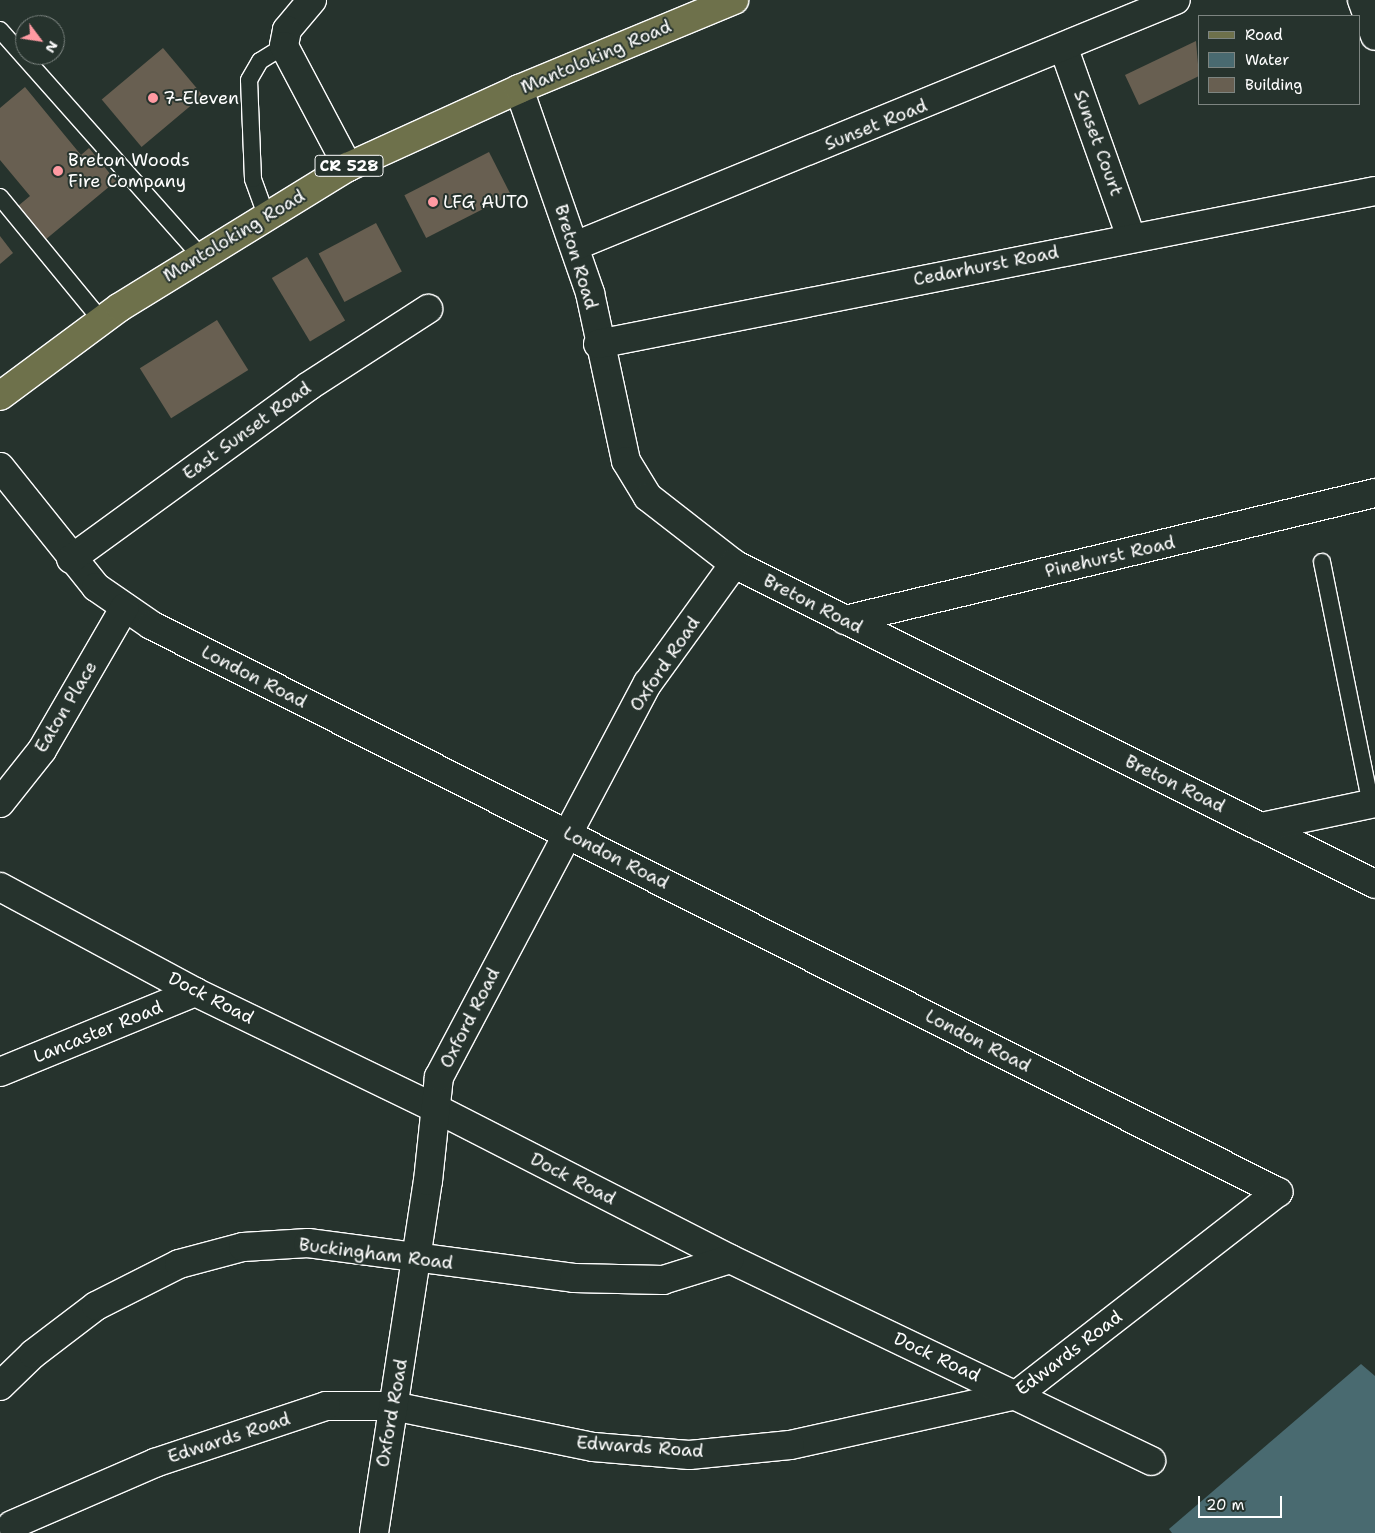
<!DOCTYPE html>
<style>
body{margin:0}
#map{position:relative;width:1375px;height:1533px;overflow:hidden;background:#26332d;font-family:"Shantell Sans",sans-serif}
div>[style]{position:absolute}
.water>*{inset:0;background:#496a70}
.building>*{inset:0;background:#685f51;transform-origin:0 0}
.roads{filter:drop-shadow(1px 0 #fff) drop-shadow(-1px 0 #fff) drop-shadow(0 1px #fff) drop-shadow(0 -1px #fff)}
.lane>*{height:16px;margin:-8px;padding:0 8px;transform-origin:8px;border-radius:8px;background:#26332d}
.street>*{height:28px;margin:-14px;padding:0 14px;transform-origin:14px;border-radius:14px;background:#26332d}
.primary>*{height:28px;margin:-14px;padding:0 14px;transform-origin:14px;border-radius:14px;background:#6e714b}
.dots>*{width:14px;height:14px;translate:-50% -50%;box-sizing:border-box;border:2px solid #26332d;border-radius:50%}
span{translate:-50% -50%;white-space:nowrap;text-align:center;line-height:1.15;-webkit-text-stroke:4px #26332d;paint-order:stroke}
.shield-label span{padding:1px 4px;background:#26332d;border:1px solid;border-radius:4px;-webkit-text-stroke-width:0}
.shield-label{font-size:16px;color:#fff;font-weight:700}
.street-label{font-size:18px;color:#fff}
.poi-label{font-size:18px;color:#fff}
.left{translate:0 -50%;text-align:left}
.legend{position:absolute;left:1198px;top:15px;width:162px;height:90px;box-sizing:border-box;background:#26332d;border:1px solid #7d8581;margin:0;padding:6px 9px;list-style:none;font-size:15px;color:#fff}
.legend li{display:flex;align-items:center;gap:10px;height:25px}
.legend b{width:25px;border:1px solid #7d8581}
.north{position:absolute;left:15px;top:15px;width:50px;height:50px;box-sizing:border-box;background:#26332d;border:1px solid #7d8581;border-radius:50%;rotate:121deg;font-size:14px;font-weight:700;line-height:20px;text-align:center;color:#fff}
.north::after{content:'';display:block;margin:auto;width:18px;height:22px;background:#ff9aa2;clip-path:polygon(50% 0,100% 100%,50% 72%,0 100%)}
.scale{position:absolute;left:1198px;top:1496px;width:84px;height:22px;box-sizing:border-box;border:2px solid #fff;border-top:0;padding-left:6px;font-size:15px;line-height:18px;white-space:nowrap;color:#fff;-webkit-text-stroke:4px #26332d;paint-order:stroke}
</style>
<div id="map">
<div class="water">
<i style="clip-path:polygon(1361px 1364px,1375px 1376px,1375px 1533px,1172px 1533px,1169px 1529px)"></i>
</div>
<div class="building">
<i style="clip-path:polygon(1196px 41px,1199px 76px,1139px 105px,1125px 75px)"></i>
<i style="left:163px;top:48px;width:62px;height:80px;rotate:50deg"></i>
<i style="clip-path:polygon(25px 87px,81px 155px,89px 148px,116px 181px,45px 240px,18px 206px,30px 196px,0 160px,0 108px)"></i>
<i style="left:489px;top:152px;width:48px;height:95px;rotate:63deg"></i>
<i style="left:376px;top:223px;width:55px;height:65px;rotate:62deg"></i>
<i style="clip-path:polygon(0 236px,13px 253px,0 264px)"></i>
<i style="left:307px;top:257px;width:74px;height:41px;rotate:59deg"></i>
<i style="left:217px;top:320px;width:59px;height:91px;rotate:58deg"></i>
</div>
<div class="roads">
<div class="lane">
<i style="left:0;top:30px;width:301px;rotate:48.4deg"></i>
<i style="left:0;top:197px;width:159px;rotate:50.6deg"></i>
<i style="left:266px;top:215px;width:38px;rotate:-110deg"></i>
<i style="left:253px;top:179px;width:99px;rotate:-92.3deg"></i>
<i style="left:249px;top:80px;width:22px;rotate:-60deg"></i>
<i style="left:260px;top:61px;width:28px;rotate:-32deg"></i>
<i style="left:1322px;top:562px;width:247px;rotate:78.6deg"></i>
</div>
<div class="street">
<i style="left:312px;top:0;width:39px;rotate:130deg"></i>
<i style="left:287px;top:30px;width:16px;rotate:101deg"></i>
<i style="left:284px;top:46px;width:137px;rotate:62.1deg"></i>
<i style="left:1362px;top:0;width:38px;rotate:70deg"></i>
<i style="left:1064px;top:49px;width:200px;rotate:70.4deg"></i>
<i style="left:519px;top:89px;width:216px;rotate:70.8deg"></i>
<i style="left:590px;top:293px;width:172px;rotate:77.9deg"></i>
<i style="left:626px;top:461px;width:42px;rotate:58.6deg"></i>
<i style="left:648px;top:497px;width:109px;rotate:37.9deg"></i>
<i style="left:734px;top:564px;width:716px;rotate:26.53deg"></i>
<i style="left:575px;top:246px;width:649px;rotate:-22.26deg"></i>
<i style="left:598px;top:344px;width:792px;rotate:-11.14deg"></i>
<i style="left:0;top:467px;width:154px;rotate:51.3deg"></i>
<i style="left:96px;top:587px;width:67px;rotate:34.6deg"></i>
<i style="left:151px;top:625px;width:1262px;rotate:26.71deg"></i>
<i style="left:1278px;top:1192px;width:331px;rotate:142.2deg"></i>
<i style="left:1016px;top:1395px;width:231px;rotate:167.5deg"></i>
<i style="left:790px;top:1445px;width:101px;rotate:174.3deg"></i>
<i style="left:689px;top:1455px;width:96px;rotate:-175.2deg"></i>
<i style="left:593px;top:1447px;width:203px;rotate:-168.4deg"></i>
<i style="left:394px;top:1406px;width:68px;rotate:180deg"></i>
<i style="left:326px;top:1406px;width:180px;rotate:161.6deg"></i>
<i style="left:155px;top:1463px;width:156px;rotate:156.6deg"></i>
<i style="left:71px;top:559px;width:294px;rotate:-36deg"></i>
<i style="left:309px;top:386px;width:142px;rotate:-32.9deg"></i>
<i style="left:845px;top:620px;width:545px;rotate:-13.48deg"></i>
<i style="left:0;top:803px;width:68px;rotate:-51.6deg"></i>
<i style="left:42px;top:750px;width:165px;rotate:-59.9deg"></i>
<i style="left:1261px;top:827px;width:116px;rotate:-11.9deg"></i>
<i style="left:0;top:887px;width:221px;rotate:28.3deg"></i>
<i style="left:195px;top:992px;width:269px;rotate:25.8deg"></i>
<i style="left:437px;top:1109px;width:329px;rotate:27.1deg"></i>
<i style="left:730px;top:1259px;width:467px;rotate:25.6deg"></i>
<i style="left:0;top:1072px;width:211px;rotate:-22.3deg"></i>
<i style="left:0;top:1386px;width:46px;rotate:-44.1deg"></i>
<i style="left:33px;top:1354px;width:79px;rotate:-37.3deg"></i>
<i style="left:96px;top:1306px;width:93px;rotate:-26.8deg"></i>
<i style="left:179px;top:1264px;width:66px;rotate:-14.9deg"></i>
<i style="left:243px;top:1247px;width:65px;rotate:-3.5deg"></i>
<i style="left:308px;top:1243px;width:268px;rotate:7.5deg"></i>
<i style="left:574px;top:1278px;width:89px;rotate:1.3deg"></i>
<i style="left:663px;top:1280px;width:70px;rotate:-17.4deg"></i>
<i style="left:374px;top:1533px;width:356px;rotate:-81.3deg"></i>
<i style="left:428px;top:1181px;width:105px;rotate:-84deg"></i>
<i style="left:439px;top:1077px;width:446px;rotate:-62.1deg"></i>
<i style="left:648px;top:683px;width:147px;rotate:-54.1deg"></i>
</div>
<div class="primary">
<i style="left:0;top:396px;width:149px;rotate:-36.6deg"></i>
<i style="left:120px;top:307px;width:268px;rotate:-31.6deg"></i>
<i style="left:348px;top:167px;width:188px;rotate:-24.5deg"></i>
<i style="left:519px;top:89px;width:233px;rotate:-22.5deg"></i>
</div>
</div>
<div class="dots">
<i style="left:153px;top:98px;background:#ff9aa2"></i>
<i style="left:58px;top:171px;background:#ff9aa2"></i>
<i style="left:433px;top:202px;background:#ff9aa2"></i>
</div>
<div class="shield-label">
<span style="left:349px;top:166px">CR 528</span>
</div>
<div class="street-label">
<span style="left:596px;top:57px;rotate:-23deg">Mantoloking Road</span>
<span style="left:876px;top:125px;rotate:-22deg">Sunset Road</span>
<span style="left:1098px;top:143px;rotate:70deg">Sunset Court</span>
<span style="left:234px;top:236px;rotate:-31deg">Mantoloking Road</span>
<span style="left:576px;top:257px;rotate:73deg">Breton Road</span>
<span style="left:986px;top:266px;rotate:-11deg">Cedarhurst Road</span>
<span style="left:247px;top:431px;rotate:-36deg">East Sunset Road</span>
<span style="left:1110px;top:557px;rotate:-13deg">Pinehurst Road</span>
<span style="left:813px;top:604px;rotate:27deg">Breton Road</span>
<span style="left:665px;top:664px;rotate:-56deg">Oxford Road</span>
<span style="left:254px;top:677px;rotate:27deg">London Road</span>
<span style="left:66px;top:707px;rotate:-59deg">Eaton Place</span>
<span style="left:1175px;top:784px;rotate:26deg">Breton Road</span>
<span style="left:616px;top:858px;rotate:27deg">London Road</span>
<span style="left:211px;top:998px;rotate:27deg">Dock Road</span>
<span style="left:470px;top:1018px;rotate:-63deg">Oxford Road</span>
<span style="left:98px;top:1032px;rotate:-22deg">Lancaster Road</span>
<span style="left:978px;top:1041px;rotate:27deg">London Road</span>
<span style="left:573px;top:1179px;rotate:27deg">Dock Road</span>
<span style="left:376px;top:1254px;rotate:7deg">Buckingham Road</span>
<span style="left:1069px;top:1353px;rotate:-37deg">Edwards Road</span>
<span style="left:937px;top:1357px;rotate:25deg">Dock Road</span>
<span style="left:392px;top:1413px;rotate:-80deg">Oxford Road</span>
<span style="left:229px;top:1438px;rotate:-18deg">Edwards Road</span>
<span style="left:640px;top:1447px;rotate:4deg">Edwards Road</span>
</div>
<div class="poi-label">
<span class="left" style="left:163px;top:98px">7-Eleven</span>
<span class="left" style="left:68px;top:171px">Breton Woods<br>Fire Company</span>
<span class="left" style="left:443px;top:202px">LFG AUTO</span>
</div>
<ul class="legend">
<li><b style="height:6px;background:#6e714b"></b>Road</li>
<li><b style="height:14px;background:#496a70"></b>Water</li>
<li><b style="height:14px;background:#685f51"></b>Building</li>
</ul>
<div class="north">N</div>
<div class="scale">20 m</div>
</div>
